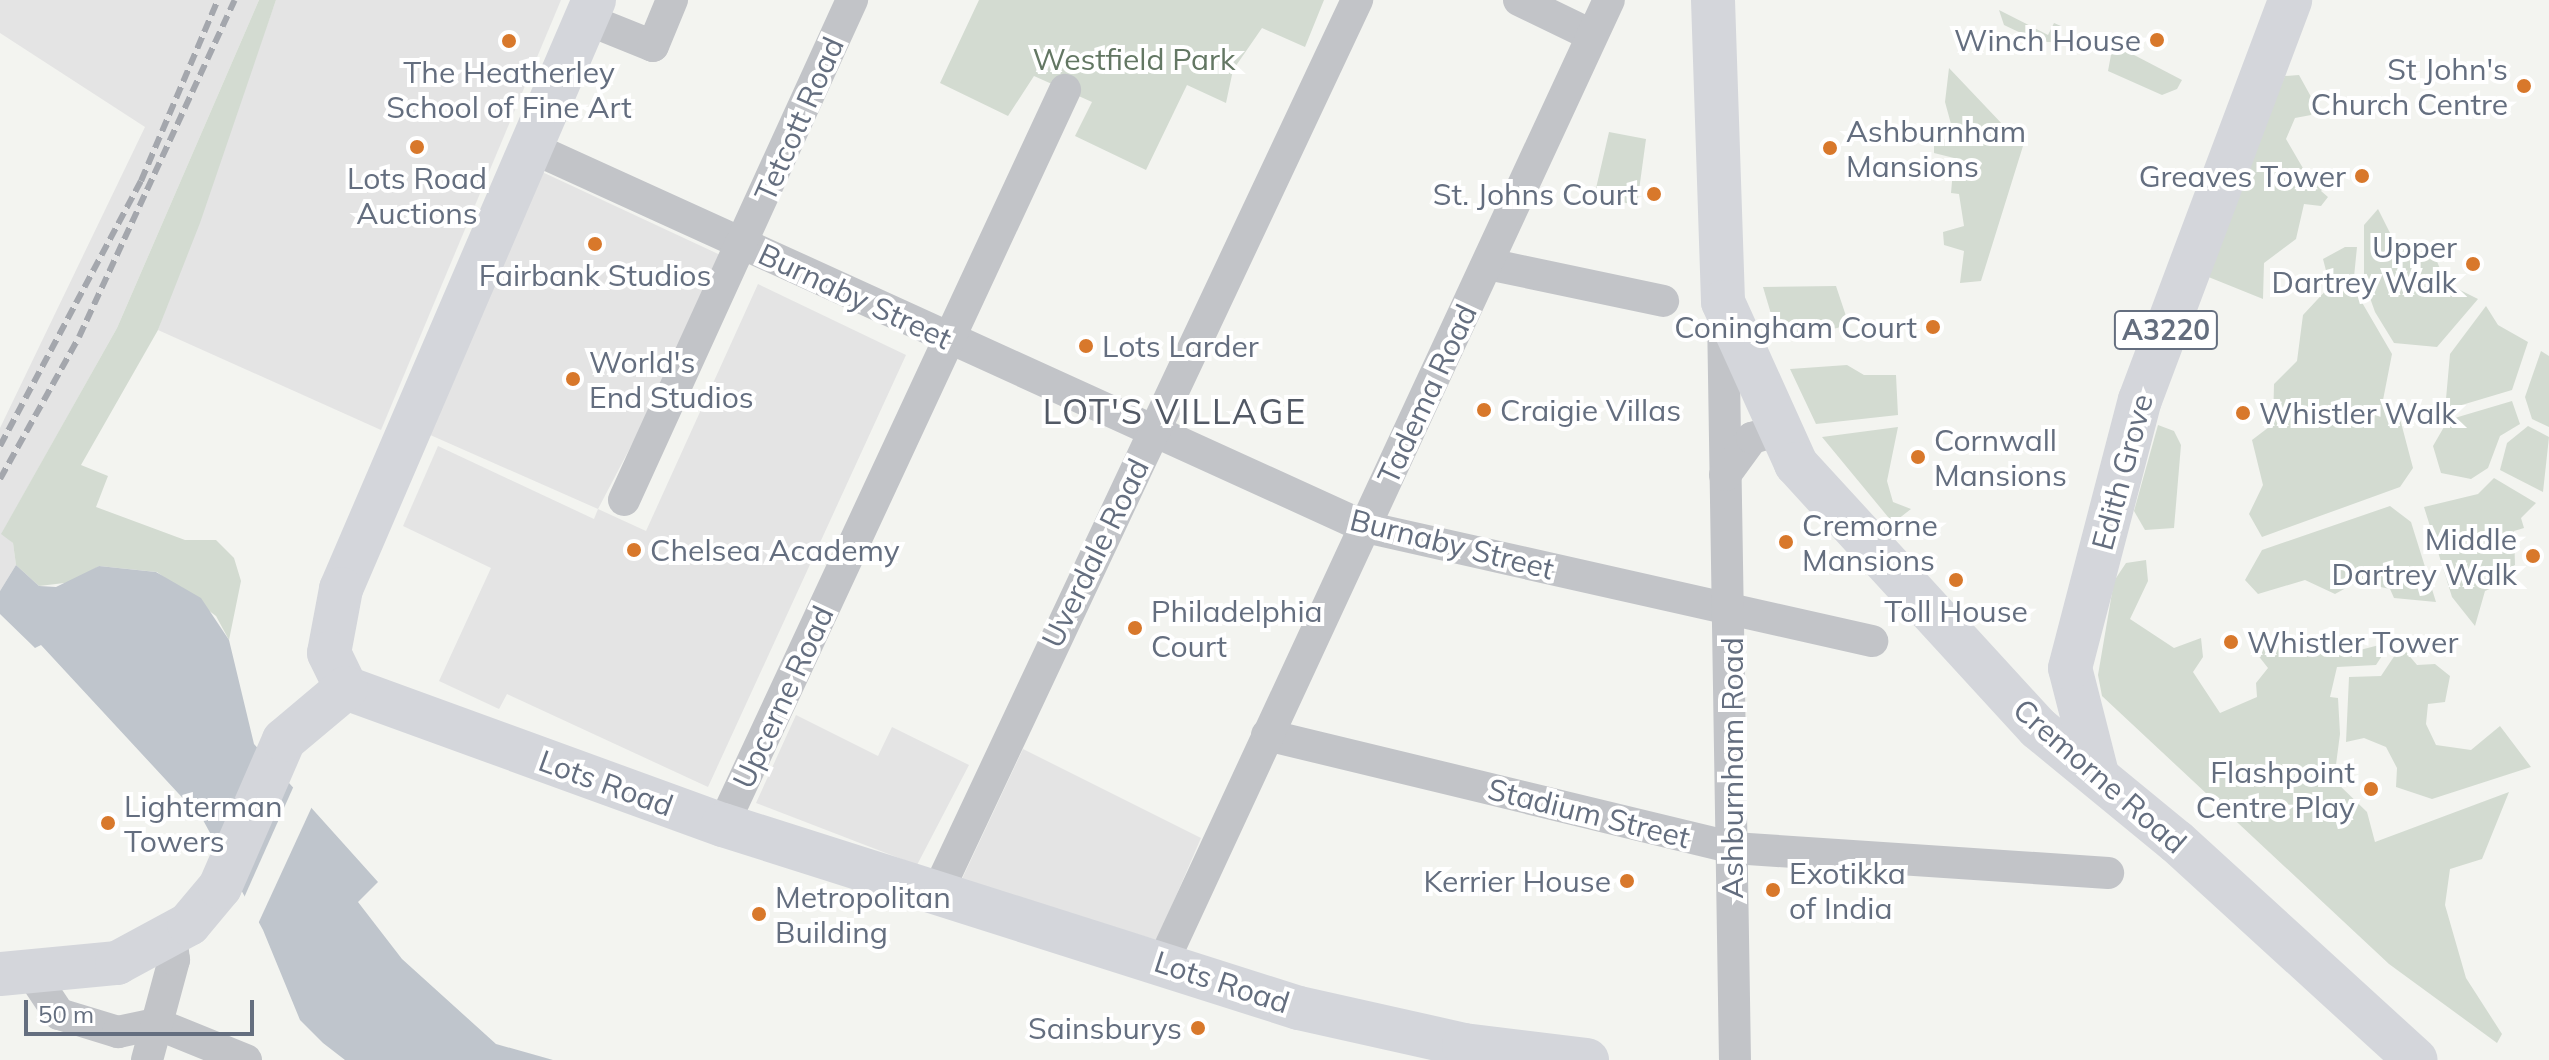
<!DOCTYPE html>
<style>
body{margin:0}
#map{position:relative;width:2549px;height:1060px;overflow:hidden;background:#f3f4f0;font-family:Mulish,sans-serif}
div>[style]{position:absolute}
.built>*{inset:0;background:#e4e4e4}
.green>*{inset:0;background:#d3dbd1}
.water>*{inset:0;background:#bfc5cc}
.pier>*{inset:0;background:#f3f4f0}
.street>*{height:32px;margin:-16px;padding:0 16px;transform-origin:16px;border-radius:16px;background:#c2c4c8}
.secondary>*{height:44px;margin:-22px;padding:0 22px;transform-origin:22px;border-radius:22px;background:#d4d6db}
.highway>*{height:44px;margin:-22px;padding:0 22px;transform-origin:22px;border-radius:22px;background:#d4d6db}
.rail>*{height:6px;margin-top:-3px;transform-origin:0;background:repeating-linear-gradient(90deg,#a4a7ad 0 12px,transparent 0 18px)}
.dots>*{width:22px;height:22px;translate:-50% -50%;box-sizing:border-box;border:4px solid #fff;border-radius:50%}
span{translate:-50% -50%;white-space:nowrap;text-align:center;line-height:1.15;-webkit-text-stroke:8px #fff;paint-order:stroke}
.shield-label span{padding:2px 6px;background:#fff;border:2px solid;border-radius:6px;-webkit-text-stroke-width:0}
.shield-label{font-size:28px;color:#646e7f;font-weight:700}
.poi-label{font-size:30px;color:#646e7f}
.right{translate:-100% -50%;text-align:right}
.left{translate:0 -50%;text-align:left}
.park-label{font-size:30px;color:#637763}
.street-label{font-size:30px;color:#646e7f}
.quarter-label{font-size:34px;color:#525965;letter-spacing:2px}
.scale{position:absolute;left:24px;top:1000px;width:230px;height:36px;box-sizing:border-box;border:4px solid #646e7f;border-top:0;padding-left:10px;font-size:24px;line-height:28px;white-space:nowrap;color:#646e7f;-webkit-text-stroke:6px #fff;paint-order:stroke}
</style>
<div id="map">
<div class="built">
<i style="clip-path:polygon(0 0,259px 0,117px 328px,2px 533px,13px 543px,16px 565px,0 591px,0 428px,145px 127px,0 33px)"></i>
<i style="clip-path:polygon(276px 0,561px 0,381px 430px,158px 330px)"></i>
<i style="clip-path:polygon(540px 171px,729px 259px,598px 509px,646px 531px,758px 284px,906px 355px,708px 787px,507px 694px,499px 709px,439px 681px,491px 568px,403px 526px,438px 446px,594px 519px,598px 509px,428px 434px)"></i>
<i style="clip-path:polygon(796px 715px,878px 756px,892px 727px,969px 765px,917px 865px,756px 803px)"></i>
<i style="clip-path:polygon(1023px 749px,1201px 838px,1157px 940px,961px 881px)"></i>
</div>
<div class="green">
<i style="clip-path:polygon(259px 0,276px 0,200px 223px,158px 330px,81px 465px,108px 476px,96px 507px,185px 540px,216px 540px,234px 558px,241px 581px,229px 640px,216px 616px,157px 572px,99px 566px,73px 582px,39px 586px,16px 565px,13px 543px,1px 534px,117px 328px)"></i>
<i style="clip-path:polygon(979px 0,1324px 0,1305px 47px,1262px 28px,1233px 70px,1226px 103px,1187px 85px,1146px 170px,1075px 136px,1092px 102px,1034px 76px,1008px 116px,940px 83px)"></i>
<i style="clip-path:polygon(1999px 10px,2048px 35px,2054px 23px,2061px 26px,2052px 42px,2040px 42px,2004px 25px)"></i>
<i style="clip-path:polygon(2113px 44px,2182px 80px,2177px 89px,2162px 95px,2108px 71px)"></i>
<i style="clip-path:polygon(1949px 68px,2023px 146px,1981px 281px,1960px 283px,1964px 251px,1944px 245px,1943px 232px,1964px 226px,1959px 194px,1951px 193px,1954px 158px,1934px 153px,1934px 143px,1954px 135px,1945px 102px)"></i>
<i style="clip-path:polygon(2299px 75px,2315px 104px,2311px 115px,2295px 118px,2286px 139px,2304px 170px,2330px 180px,2321px 191px,2328px 197px,2321px 206px,2304px 204px,2296px 239px,2264px 263px,2263px 299px,2206px 276px,2237px 183px,2248px 187px,2252px 153px,2285px 76px)"></i>
<i style="clip-path:polygon(1609px 132px,1646px 139px,1637px 205px,1594px 197px)"></i>
<i style="clip-path:polygon(2378px 209px,2394px 241px,2406px 251px,2433px 252px,2446px 283px,2478px 299px,2437px 347px,2394px 343px,2375px 312px,2364px 281px,2364px 225px)"></i>
<i style="clip-path:polygon(2345px 247px,2357px 247px,2353px 287px,2392px 354px,2383px 400px,2399px 415px,2413px 468px,2400px 487px,2262px 537px,2249px 514px,2263px 485px,2252px 440px,2273px 424px,2274px 384px,2297px 361px,2303px 315px,2330px 286px,2323px 259px)"></i>
<i style="clip-path:polygon(1836px 286px,1849px 325px,1805px 336px,1777px 334px,1763px 287px)"></i>
<i style="clip-path:polygon(2486px 306px,2498px 325px,2528px 342px,2512px 390px,2445px 410px,2450px 354px)"></i>
<i style="clip-path:polygon(2541px 351px,2549px 356px,2549px 427px,2532px 419px,2525px 397px)"></i>
<i style="clip-path:polygon(1847px 365px,1864px 375px,1896px 375px,1898px 415px,1816px 424px,1790px 369px)"></i>
<i style="clip-path:polygon(2512px 401px,2520px 424px,2500px 436px,2488px 468px,2471px 479px,2441px 473px,2433px 446px,2448px 420px)"></i>
<i style="clip-path:polygon(2158px 425px,2174px 431px,2181px 445px,2174px 528px,2145px 530px,2134px 511px)"></i>
<i style="clip-path:polygon(2528px 426px,2549px 437px,2543px 492px,2500px 470px,2507px 443px)"></i>
<i style="clip-path:polygon(1898px 427px,1887px 481px,1893px 502px,1911px 509px,1893px 523px,1822px 437px)"></i>
<i style="clip-path:polygon(2494px 478px,2536px 503px,2521px 518px,2524px 528px,2514px 531px,2515px 565px,2491px 577px,2494px 587px,2485px 591px,2475px 626px,2452px 597px,2424px 507px,2478px 494px)"></i>
<i style="clip-path:polygon(2390px 506px,2411px 522px,2436px 602px,2394px 598px,2390px 589px,2357px 582px,2335px 594px,2305px 580px,2258px 594px,2245px 580px,2262px 550px)"></i>
<i style="clip-path:polygon(2146px 560px,2148px 581px,2130px 619px,2174px 648px,2201px 638px,2203px 657px,2193px 672px,2220px 713px,2257px 697px,2256px 683px,2268px 668px,2257px 654px,2258px 635px,2290px 648px,2324px 640px,2327px 632px,2356px 651px,2391px 642px,2376px 665px,2337px 667px,2330px 697px,2338px 698px,2340px 734px,2334px 780px,2367px 812px,2375px 842px,2509px 792px,2482px 859px,2450px 869px,2445px 905px,2466px 978px,2502px 1034px,2497px 1043px,2389px 964px,2102px 696px,2098px 675px,2114px 581px,2126px 563px)"></i>
<i style="clip-path:polygon(2401px 646px,2417px 665px,2435px 664px,2450px 676px,2445px 702px,2428px 704px,2426px 724px,2436px 745px,2471px 750px,2500px 726px,2531px 767px,2432px 799px,2396px 787px,2397px 768px,2386px 747px,2364px 738px,2346px 742px,2349px 677px,2381px 676px)"></i>
</div>
<div class="water">
<i style="clip-path:polygon(16px 565px,39px 586px,56px 587px,99px 566px,156px 572px,201px 598px,229px 640px,254px 744px,378px 882px,358px 902px,402px 959px,496px 1044px,553px 1060px,345px 1060px,323px 1043px,300px 1020px,263px 930px,203px 820px,41px 645px,35px 648px,0 614px,0 591px)"></i>
</div>
<div class="pier">
<i style="clip-path:polygon(296px 781px,315px 800px,257px 926px,243px 900px)"></i>
</div>
<div class="street">
<i style="left:1519px;top:0;width:80px;rotate:25.9deg"></i>
<i style="left:586px;top:19px;width:72px;rotate:21.9deg"></i>
<i style="left:653px;top:46px;width:50px;rotate:-67.6deg"></i>
<i style="left:528px;top:146px;width:920px;rotate:24.47deg"></i>
<i style="left:1365px;top:527px;width:520px;rotate:12.67deg"></i>
<i style="left:1488px;top:264px;width:179px;rotate:11.9deg"></i>
<i style="left:1723px;top:314px;width:746px;rotate:89.08deg"></i>
<i style="left:1725px;top:475px;width:46px;rotate:-53.9deg"></i>
<i style="left:1752px;top:438px;width:26px;rotate:-16deg"></i>
<i style="left:624px;top:500px;width:550px;rotate:-65.49deg"></i>
<i style="left:1267px;top:735px;width:480px;rotate:13.6deg"></i>
<i style="left:1733px;top:848px;width:376px;rotate:3.8deg"></i>
<i style="left:723px;top:825px;width:811px;rotate:-65.05deg"></i>
<i style="left:938px;top:891px;width:985px;rotate:-64.81deg"></i>
<i style="left:1163px;top:962px;width:1060px;rotate:-65.13deg"></i>
<i style="left:33px;top:975px;width:47px;rotate:56.3deg"></i>
<i style="left:59px;top:1014px;width:62px;rotate:17deg"></i>
<i style="left:118px;top:1032px;width:40px;rotate:-12deg"></i>
<i style="left:157px;top:1024px;width:96px;rotate:22deg"></i>
<i style="left:147px;top:1060px;width:104px;rotate:-74.9deg"></i>
<i style="left:174px;top:960px;width:23px;rotate:-97deg"></i>
</div>
<div class="secondary">
<i style="left:594px;top:0;width:641px;rotate:113.25deg"></i>
<i style="left:341px;top:589px;width:65px;rotate:100.6deg"></i>
<i style="left:329px;top:653px;width:39px;rotate:64deg"></i>
<i style="left:346px;top:688px;width:401px;rotate:20deg"></i>
<i style="left:723px;top:825px;width:604px;rotate:17.63deg"></i>
<i style="left:1299px;top:1008px;width:169px;rotate:12.6deg"></i>
<i style="left:1464px;top:1045px;width:124px;rotate:7deg"></i>
<i style="left:0;top:974px;width:118px;rotate:-5.4deg"></i>
<i style="left:117px;top:963px;width:82px;rotate:-28.4deg"></i>
<i style="left:189px;top:924px;width:48px;rotate:-50deg"></i>
<i style="left:220px;top:887px;width:160px;rotate:-66.5deg"></i>
<i style="left:284px;top:740px;width:81px;rotate:-40deg"></i>
</div>
<div class="highway">
<i style="left:1713px;top:0;width:302px;rotate:88.1deg"></i>
<i style="left:1723px;top:302px;width:178px;rotate:65.7deg"></i>
<i style="left:1796px;top:464px;width:358px;rotate:47.5deg"></i>
<i style="left:2038px;top:728px;width:180px;rotate:39.4deg"></i>
<i style="left:2177px;top:842px;width:323px;rotate:42.4deg"></i>
<i style="left:2096px;top:770px;width:105px;rotate:-104.3deg"></i>
<i style="left:2070px;top:668px;width:277px;rotate:-75.4deg"></i>
<i style="left:2140px;top:400px;width:427px;rotate:-69.4deg"></i>
</div>
<div class="rail">
<i style="left:0;top:446px;width:300px;rotate:-62deg"></i>
<i style="left:141px;top:181px;width:197px;rotate:-67deg"></i>
<i style="left:0;top:479px;width:162px;rotate:-60.9deg"></i>
<i style="left:79px;top:337px;width:371px;rotate:-65.2deg"></i>
</div>
<div class="dots">
<i style="left:2157px;top:40px;background:#d8782b"></i>
<i style="left:509px;top:41px;background:#d8782b"></i>
<i style="left:2524px;top:86px;background:#d8782b"></i>
<i style="left:417px;top:147px;background:#d8782b"></i>
<i style="left:1830px;top:148px;background:#d8782b"></i>
<i style="left:2362px;top:176px;background:#d8782b"></i>
<i style="left:1654px;top:194px;background:#d8782b"></i>
<i style="left:595px;top:244px;background:#d8782b"></i>
<i style="left:2473px;top:264px;background:#d8782b"></i>
<i style="left:1933px;top:327px;background:#d8782b"></i>
<i style="left:1086px;top:346px;background:#d8782b"></i>
<i style="left:573px;top:379px;background:#d8782b"></i>
<i style="left:1484px;top:410px;background:#d8782b"></i>
<i style="left:2243px;top:413px;background:#d8782b"></i>
<i style="left:1918px;top:457px;background:#d8782b"></i>
<i style="left:1786px;top:542px;background:#d8782b"></i>
<i style="left:634px;top:550px;background:#d8782b"></i>
<i style="left:2533px;top:556px;background:#d8782b"></i>
<i style="left:1956px;top:580px;background:#d8782b"></i>
<i style="left:1135px;top:628px;background:#d8782b"></i>
<i style="left:2231px;top:642px;background:#d8782b"></i>
<i style="left:2371px;top:789px;background:#d8782b"></i>
<i style="left:108px;top:823px;background:#d8782b"></i>
<i style="left:1627px;top:881px;background:#d8782b"></i>
<i style="left:1773px;top:890px;background:#d8782b"></i>
<i style="left:759px;top:914px;background:#d8782b"></i>
<i style="left:1198px;top:1028px;background:#d8782b"></i>
</div>
<div class="shield-label">
<span style="left:2166px;top:330px">A3220</span>
</div>
<div class="poi-label">
<span class="right" style="left:2141px;top:40px">Winch House</span>
<span class="right" style="left:2508px;top:86px">St John's<br>Church Centre</span>
<span style="left:509px;top:89px">The Heatherley<br>School of Fine Art</span>
<span class="left" style="left:1846px;top:148px">Ashburnham<br>Mansions</span>
<span class="right" style="left:2346px;top:176px">Greaves Tower</span>
<span style="left:417px;top:195px">Lots Road<br>Auctions</span>
<span class="right" style="left:1638px;top:194px">St. Johns Court</span>
<span class="right" style="left:2457px;top:264px">Upper<br>Dartrey Walk</span>
<span style="left:595px;top:275px">Fairbank Studios</span>
<span class="right" style="left:1917px;top:327px">Coningham Court</span>
<span class="left" style="left:1102px;top:346px">Lots Larder</span>
<span class="left" style="left:589px;top:379px">World's<br>End Studios</span>
<span class="left" style="left:1500px;top:410px">Craigie Villas</span>
<span class="left" style="left:2259px;top:413px">Whistler Walk</span>
<span class="left" style="left:1934px;top:457px">Cornwall<br>Mansions</span>
<span class="left" style="left:1802px;top:542px">Cremorne<br>Mansions</span>
<span class="right" style="left:2517px;top:556px">Middle<br>Dartrey Walk</span>
<span class="left" style="left:650px;top:550px">Chelsea Academy</span>
<span class="left" style="left:1151px;top:628px">Philadelphia<br>Court</span>
<span style="left:1956px;top:611px">Toll House</span>
<span class="left" style="left:2247px;top:642px">Whistler Tower</span>
<span class="right" style="left:2355px;top:789px">Flashpoint<br>Centre Play</span>
<span class="left" style="left:124px;top:823px">Lighterman<br>Towers</span>
<span class="left" style="left:1789px;top:890px">Exotikka<br>of India</span>
<span class="right" style="left:1611px;top:881px">Kerrier House</span>
<span class="left" style="left:775px;top:914px">Metropolitan<br>Building</span>
<span class="right" style="left:1182px;top:1028px">Sainsburys</span>
</div>
<div class="park-label">
<span style="left:1134px;top:59px">Westfield Park</span>
</div>
<div class="street-label">
<span style="left:799px;top:119px;rotate:-66deg">Tetcott Road</span>
<span style="left:855px;top:296px;rotate:25deg">Burnaby Street</span>
<span style="left:1427px;top:394px;rotate:-65deg">Tadema Road</span>
<span style="left:2122px;top:472px;rotate:-75deg">Edith Grove</span>
<span style="left:1452px;top:544px;rotate:14deg">Burnaby Street</span>
<span style="left:1095px;top:553px;rotate:-64deg">Uverdale Road</span>
<span style="left:783px;top:697px;rotate:-65deg">Upcerne Road</span>
<span style="left:1732px;top:768px;rotate:-90deg">Ashburnham Road</span>
<span style="left:2100px;top:776px;rotate:41deg">Cremorne Road</span>
<span style="left:606px;top:783px;rotate:20deg">Lots Road</span>
<span style="left:1589px;top:813px;rotate:14deg">Stadium Street</span>
<span style="left:1222px;top:982px;rotate:18deg">Lots Road</span>
</div>
<div class="quarter-label">
<span style="left:1175px;top:412px">LOT'S VILLAGE</span>
</div>
<div class="scale">50 m</div>
</div>
